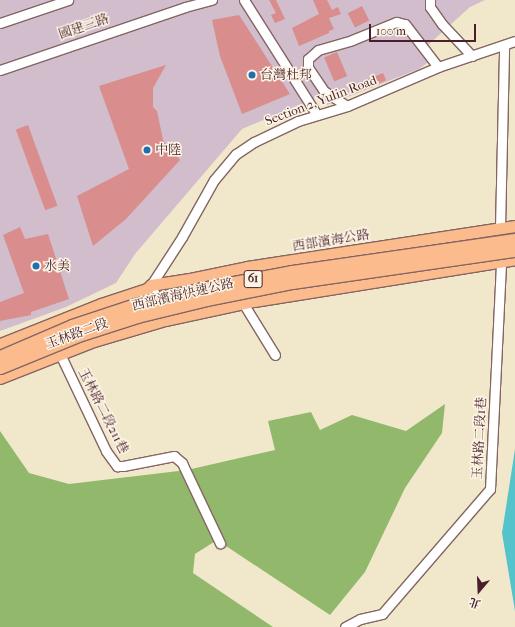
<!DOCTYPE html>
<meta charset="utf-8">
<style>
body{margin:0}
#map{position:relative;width:515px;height:627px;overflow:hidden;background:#f1e8cc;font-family:"IM FELL French Canon","Noto Serif TC",serif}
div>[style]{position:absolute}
.industrial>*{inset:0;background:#d1bdcc}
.forest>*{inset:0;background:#92b86c}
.water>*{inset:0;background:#55c3ca}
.building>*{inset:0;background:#d98d8c;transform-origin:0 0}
.roads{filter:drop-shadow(1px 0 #846563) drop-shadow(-1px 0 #846563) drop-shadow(0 1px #846563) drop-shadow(0 -1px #846563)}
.minor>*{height:9px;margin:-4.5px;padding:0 4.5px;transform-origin:4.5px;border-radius:4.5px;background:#fff}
.major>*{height:11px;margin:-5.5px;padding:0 5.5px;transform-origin:5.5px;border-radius:5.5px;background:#fbbb8c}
.bridges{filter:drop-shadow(1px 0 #846563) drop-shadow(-1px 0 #846563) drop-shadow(0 1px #846563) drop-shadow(0 -1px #846563)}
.highway-bridge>*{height:13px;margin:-6.5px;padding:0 6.5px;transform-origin:6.5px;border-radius:6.5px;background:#fbbb8c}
.dots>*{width:11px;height:11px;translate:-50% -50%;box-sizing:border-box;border:2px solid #fcf5e5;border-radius:50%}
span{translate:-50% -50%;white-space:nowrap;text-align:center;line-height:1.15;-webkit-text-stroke:3px #fcf5e5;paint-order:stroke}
.shield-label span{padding:1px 3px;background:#fcf5e5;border:1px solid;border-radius:3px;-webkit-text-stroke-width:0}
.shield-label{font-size:12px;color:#4a1f2b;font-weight:700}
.street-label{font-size:13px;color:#4a1f2b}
.poi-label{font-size:13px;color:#4a1f2b}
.left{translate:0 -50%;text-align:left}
.north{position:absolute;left:459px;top:571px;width:40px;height:40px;-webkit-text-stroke:3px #fcf5e5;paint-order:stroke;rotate:199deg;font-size:11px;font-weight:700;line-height:16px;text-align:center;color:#4a1f2b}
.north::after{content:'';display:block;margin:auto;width:14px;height:18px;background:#4a1f2b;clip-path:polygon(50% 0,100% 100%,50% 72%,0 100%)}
.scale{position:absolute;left:369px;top:24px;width:107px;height:18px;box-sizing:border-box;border:2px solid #4a1f2b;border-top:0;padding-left:5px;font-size:12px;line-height:14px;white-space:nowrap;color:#4a1f2b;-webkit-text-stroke:3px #fcf5e5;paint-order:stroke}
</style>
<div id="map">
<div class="industrial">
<i style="clip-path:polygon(0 0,485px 0,470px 7px,428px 45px,435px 57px,419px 69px,327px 105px,320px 96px,242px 129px,135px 254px,116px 283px,66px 307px,0 331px)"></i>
</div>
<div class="forest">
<i style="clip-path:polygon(445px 404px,442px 433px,405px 488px,365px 572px,330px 615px,217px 540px,195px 554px,193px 573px,273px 627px,0 627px,0 431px,29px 473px,69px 484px,187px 470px,275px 450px,268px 421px,311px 412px,320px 430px,352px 415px,406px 431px)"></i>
</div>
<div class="water">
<i style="clip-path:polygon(515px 449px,515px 611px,502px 533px)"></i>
</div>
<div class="building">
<i style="clip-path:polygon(269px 0,276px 0,285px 19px,275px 23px,271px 15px,276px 13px)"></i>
<i style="clip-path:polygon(313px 0,327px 0,332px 10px,338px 7px,341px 14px,329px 18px,334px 29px,329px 31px,329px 33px,299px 46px,292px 28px,319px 14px)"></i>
<i style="left:362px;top:6px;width:16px;height:16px;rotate:63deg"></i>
<i style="clip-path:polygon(239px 15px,290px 94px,242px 114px,220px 56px,212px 20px)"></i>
<i style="left:337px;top:52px;width:26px;height:14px;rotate:67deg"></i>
<i style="clip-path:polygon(166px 65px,153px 88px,153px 107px,157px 111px,163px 140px,180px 160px,126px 219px,93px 246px,77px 196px,129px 169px,99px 86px)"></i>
<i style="left:383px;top:73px;width:8px;height:34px;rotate:67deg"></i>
<i style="left:28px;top:125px;width:86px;height:13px;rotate:70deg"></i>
<i style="clip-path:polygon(20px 227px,25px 239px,48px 234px,69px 299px,31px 312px,31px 315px,0 321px,0 302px,24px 293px,3px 235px)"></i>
</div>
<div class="roads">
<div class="minor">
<i style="left:244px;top:0;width:136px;rotate:57.6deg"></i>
<i style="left:430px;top:0;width:7px;rotate:90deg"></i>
<i style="left:430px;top:7px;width:21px;rotate:55deg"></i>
<i style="left:442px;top:24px;width:44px;rotate:46.8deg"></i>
<i style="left:0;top:23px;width:72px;rotate:-18.7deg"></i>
<i style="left:0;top:70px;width:195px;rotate:-18.8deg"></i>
<i style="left:185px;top:7px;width:28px;rotate:-15deg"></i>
<i style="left:347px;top:106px;width:27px;rotate:-147deg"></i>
<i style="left:324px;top:91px;width:29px;rotate:-124deg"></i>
<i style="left:308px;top:67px;width:8px;rotate:-90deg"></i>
<i style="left:308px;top:59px;width:13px;rotate:-42deg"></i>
<i style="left:318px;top:50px;width:35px;rotate:-16deg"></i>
<i style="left:352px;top:40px;width:48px;rotate:-22.2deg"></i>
<i style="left:396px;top:22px;width:9px;rotate:13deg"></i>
<i style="left:405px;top:24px;width:54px;rotate:52.5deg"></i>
<i style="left:500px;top:228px;width:182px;rotate:-88.7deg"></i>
<i style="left:243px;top:303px;width:61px;rotate:58.4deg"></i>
<i style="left:159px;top:304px;width:21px;rotate:-113deg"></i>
<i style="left:151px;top:285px;width:57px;rotate:-57.1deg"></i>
<i style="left:182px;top:237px;width:65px;rotate:-60.7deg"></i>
<i style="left:214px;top:180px;width:34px;rotate:-50deg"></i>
<i style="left:236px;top:154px;width:22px;rotate:-34deg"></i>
<i style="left:254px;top:142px;width:49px;rotate:-25.5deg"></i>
<i style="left:298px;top:121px;width:51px;rotate:-17deg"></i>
<i style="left:347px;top:106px;width:99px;rotate:-23.2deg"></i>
<i style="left:438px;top:67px;width:81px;rotate:-18.7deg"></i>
<i style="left:60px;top:354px;width:107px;rotate:64.6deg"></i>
<i style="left:106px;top:451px;width:19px;rotate:54deg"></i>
<i style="left:117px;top:466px;width:6px"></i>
<i style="left:123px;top:466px;width:52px;rotate:-11.1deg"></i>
<i style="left:174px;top:456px;width:11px;rotate:41deg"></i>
<i style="left:182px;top:463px;width:89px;rotate:64.6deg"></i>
<i style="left:345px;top:627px;width:17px;rotate:-28deg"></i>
<i style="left:360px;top:619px;width:23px;rotate:-13deg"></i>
<i style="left:382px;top:614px;width:165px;rotate:-49.2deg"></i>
<i style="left:490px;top:489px;width:228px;rotate:-87.2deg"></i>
</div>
<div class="major">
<i style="left:0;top:344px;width:109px;rotate:-21.6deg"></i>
<i style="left:101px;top:304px;width:48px;rotate:-18.1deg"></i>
<i style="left:147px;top:289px;width:6px;rotate:-45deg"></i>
<i style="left:151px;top:285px;width:39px;rotate:-9deg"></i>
<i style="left:190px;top:279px;width:58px;rotate:-11.9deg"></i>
<i style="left:247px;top:267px;width:271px;rotate:-8.7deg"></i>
<i style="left:0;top:378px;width:101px;rotate:-21.5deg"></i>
<i style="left:94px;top:341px;width:74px;rotate:-16.5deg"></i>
<i style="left:165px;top:320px;width:91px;rotate:-12.1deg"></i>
<i style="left:254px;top:301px;width:264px;rotate:-9.1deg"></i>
</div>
</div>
<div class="bridges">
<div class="highway-bridge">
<i style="left:0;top:357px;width:78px;rotate:-23.3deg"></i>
<i style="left:72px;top:326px;width:66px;rotate:-18.4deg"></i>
<i style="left:135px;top:305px;width:69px;rotate:-13.4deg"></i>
<i style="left:202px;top:289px;width:92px;rotate:-10.7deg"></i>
<i style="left:292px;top:272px;width:225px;rotate:-8.2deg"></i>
<i style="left:0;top:367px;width:84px;rotate:-22.3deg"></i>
<i style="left:78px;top:335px;width:62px;rotate:-17.9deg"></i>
<i style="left:137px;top:316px;width:71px;rotate:-13.8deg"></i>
<i style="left:206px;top:299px;width:88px;rotate:-11.2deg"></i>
<i style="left:292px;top:282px;width:225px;rotate:-8.2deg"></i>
</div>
</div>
<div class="dots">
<i style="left:252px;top:75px;background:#1f6fb2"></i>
<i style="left:147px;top:150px;background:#1f6fb2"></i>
<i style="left:36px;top:266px;background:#1f6fb2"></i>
</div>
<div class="shield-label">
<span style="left:253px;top:279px">61</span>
</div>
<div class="street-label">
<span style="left:84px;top:27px;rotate:-19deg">國建三路</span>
<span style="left:321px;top:101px;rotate:-21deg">Section 2, Yulin Road</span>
<span style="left:331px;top:241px;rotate:-9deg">西部濱海公路</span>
<span style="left:183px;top:295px;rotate:-13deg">西部濱海快速公路</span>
<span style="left:77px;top:334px;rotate:-20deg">玉林路二段</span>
<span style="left:103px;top:411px;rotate:63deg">玉林路二段211巷</span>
<span style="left:480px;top:438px;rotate:-87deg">玉林路二段1巷</span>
</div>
<div class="poi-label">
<span class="left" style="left:260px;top:75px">台灣杜邦</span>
<span class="left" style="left:155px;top:150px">中陸</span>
<span class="left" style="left:44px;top:266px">水美</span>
</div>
<div class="north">北</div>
<div class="scale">100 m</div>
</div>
